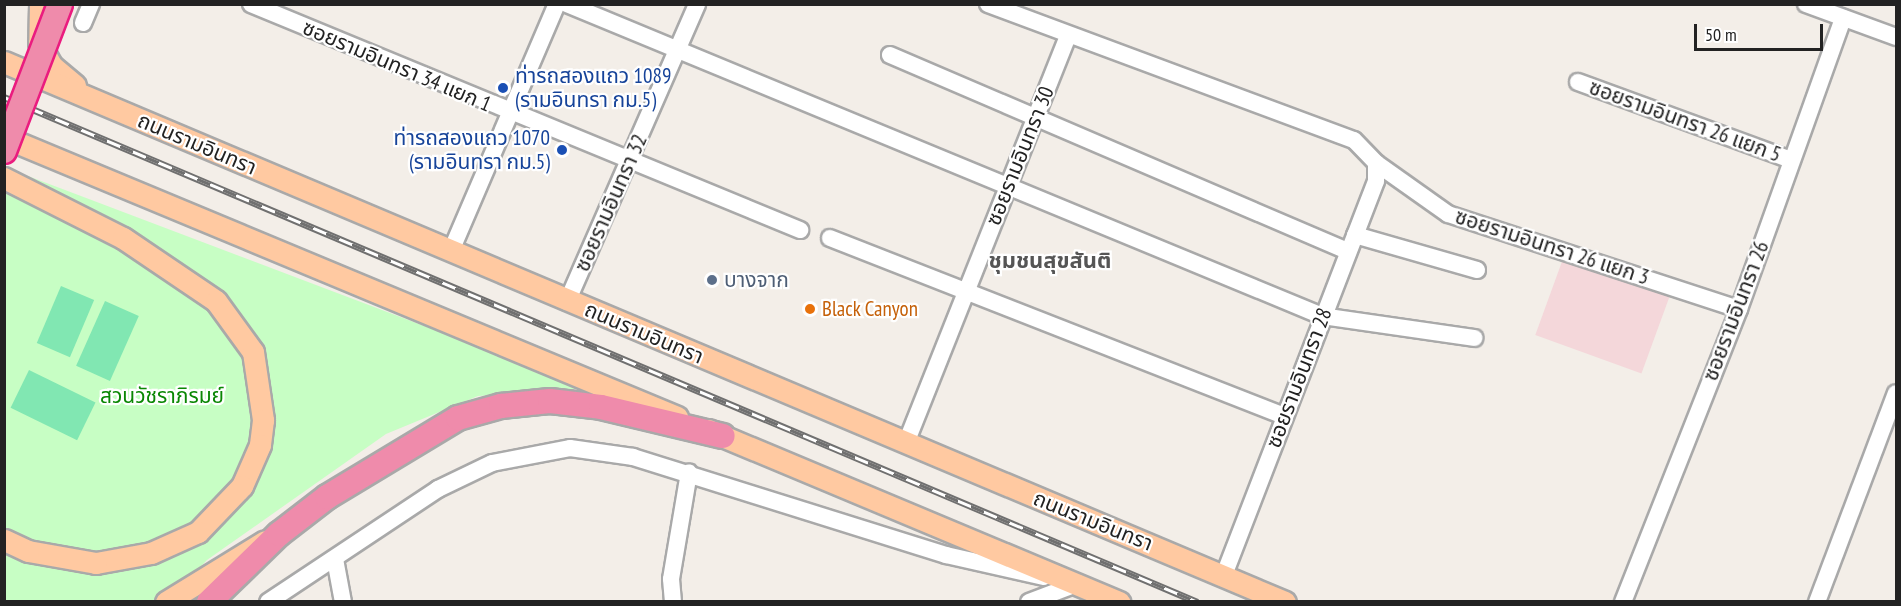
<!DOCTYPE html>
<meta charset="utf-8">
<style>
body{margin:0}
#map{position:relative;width:1901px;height:606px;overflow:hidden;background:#f3eee8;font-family:"PT Sans Narrow","Noto Sans Thai",sans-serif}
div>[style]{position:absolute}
.commercial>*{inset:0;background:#f4d7da;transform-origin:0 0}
.park>*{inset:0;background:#c7fec4}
.pitch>*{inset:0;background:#81e7b2;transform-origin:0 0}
.roads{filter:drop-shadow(2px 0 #a9a9a9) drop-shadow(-2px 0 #a9a9a9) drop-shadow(0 2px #a9a9a9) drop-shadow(0 -2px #a9a9a9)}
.minor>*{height:16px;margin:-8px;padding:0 8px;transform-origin:8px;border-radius:8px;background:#fff}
.major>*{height:21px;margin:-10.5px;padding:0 10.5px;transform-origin:10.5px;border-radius:10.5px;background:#ffc9a1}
.highway>*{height:24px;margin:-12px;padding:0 12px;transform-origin:12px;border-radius:12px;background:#ef8bab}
.rail>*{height:7px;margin-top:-3.5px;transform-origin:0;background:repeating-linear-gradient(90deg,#fff 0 14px,#707070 0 28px);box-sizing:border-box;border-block:2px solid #707070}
.bridges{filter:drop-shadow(2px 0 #ea1c7f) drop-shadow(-2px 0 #ea1c7f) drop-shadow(0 2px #ea1c7f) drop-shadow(0 -2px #ea1c7f)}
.highway-bridge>*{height:24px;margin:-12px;padding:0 12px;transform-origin:12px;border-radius:12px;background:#ef8bab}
.dots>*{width:16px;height:16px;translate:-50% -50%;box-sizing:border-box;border:3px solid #fff;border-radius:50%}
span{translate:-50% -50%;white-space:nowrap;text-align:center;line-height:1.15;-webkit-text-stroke:4.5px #fff;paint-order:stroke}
.street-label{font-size:21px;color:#222}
.transit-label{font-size:21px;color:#164399}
.left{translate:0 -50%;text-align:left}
.right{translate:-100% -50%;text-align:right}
.service-label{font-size:21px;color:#4e5e75}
.food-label{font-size:21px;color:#c56008}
.park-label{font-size:21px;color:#0a8704}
.neighbourhood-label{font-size:22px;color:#555;font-weight:700}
.frame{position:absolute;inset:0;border:6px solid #222;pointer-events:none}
.scale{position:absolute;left:1694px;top:24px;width:129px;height:27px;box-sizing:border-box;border:3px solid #222;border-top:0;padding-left:8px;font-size:18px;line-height:21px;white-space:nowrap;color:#222;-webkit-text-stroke:4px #fff;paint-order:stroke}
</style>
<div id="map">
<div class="commercial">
<i style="left:1564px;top:256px;width:113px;height:84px;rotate:20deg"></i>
</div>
<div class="park">
<i style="clip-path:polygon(4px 167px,73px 193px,588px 388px,478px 396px,386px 434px,207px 560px,168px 601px,5px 601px)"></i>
</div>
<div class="pitch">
<i style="left:61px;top:286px;width:36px;height:62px;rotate:23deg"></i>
<i style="left:105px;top:301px;width:37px;height:71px;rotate:24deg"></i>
<i style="left:29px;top:370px;width:74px;height:42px;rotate:26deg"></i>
</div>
<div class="roads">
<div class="minor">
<i style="left:251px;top:4px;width:594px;rotate:22.37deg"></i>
<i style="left:567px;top:4px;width:817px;rotate:22.45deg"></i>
<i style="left:1322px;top:316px;width:154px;rotate:8.2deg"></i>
<i style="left:988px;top:4px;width:390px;rotate:20.4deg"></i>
<i style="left:1354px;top:140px;width:32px;rotate:46deg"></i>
<i style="left:1376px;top:163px;width:88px;rotate:35.3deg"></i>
<i style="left:1448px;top:214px;width:306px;rotate:18.1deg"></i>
<i style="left:1806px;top:4px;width:96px;rotate:20.1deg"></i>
<i style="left:83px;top:23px;width:21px;rotate:-67deg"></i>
<i style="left:890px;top:55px;width:498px;rotate:23.2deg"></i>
<i style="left:1578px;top:82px;width:227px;rotate:20.1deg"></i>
<i style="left:1355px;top:235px;width:127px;rotate:16deg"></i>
<i style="left:830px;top:238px;width:488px;rotate:21.4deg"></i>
<i style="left:451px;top:251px;width:269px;rotate:-66.8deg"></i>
<i style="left:567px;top:302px;width:325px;rotate:-66.4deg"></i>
<i style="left:906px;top:443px;width:438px;rotate:-68.3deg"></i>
<i style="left:335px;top:559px;width:44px;rotate:79.5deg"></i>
<i style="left:1224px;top:575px;width:422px;rotate:-68.9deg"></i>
<i style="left:1376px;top:181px;width:18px;rotate:-90deg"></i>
<i style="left:268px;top:602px;width:204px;rotate:-33.6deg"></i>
<i style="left:438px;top:489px;width:60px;rotate:-25.7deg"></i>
<i style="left:492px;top:463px;width:79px;rotate:-10.9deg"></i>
<i style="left:570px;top:448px;width:64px;rotate:8.1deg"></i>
<i style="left:633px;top:457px;width:328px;rotate:17.4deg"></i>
<i style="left:946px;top:555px;width:100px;rotate:12.7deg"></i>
<i style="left:673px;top:602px;width:23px;rotate:-95deg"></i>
<i style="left:671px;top:579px;width:108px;rotate:-80.4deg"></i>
<i style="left:1029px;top:602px;width:53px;rotate:-20.8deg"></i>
<i style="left:1623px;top:602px;width:315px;rotate:-68.4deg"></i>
<i style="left:1739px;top:309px;width:309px;rotate:-70.3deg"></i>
<i style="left:1817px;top:602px;width:223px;rotate:-69.3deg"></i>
</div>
<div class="major">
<i style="left:40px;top:4px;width:39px;rotate:91deg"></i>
<i style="left:39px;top:43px;width:26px;rotate:61deg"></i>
<i style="left:52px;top:66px;width:30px;rotate:40deg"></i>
<i style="left:4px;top:62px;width:1390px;rotate:22.86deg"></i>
<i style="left:4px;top:137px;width:729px;rotate:22.59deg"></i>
<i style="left:4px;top:178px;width:133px;rotate:26.8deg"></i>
<i style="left:123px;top:238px;width:112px;rotate:34.1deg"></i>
<i style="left:216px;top:301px;width:63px;rotate:54deg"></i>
<i style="left:253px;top:352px;width:69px;rotate:81.6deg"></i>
<i style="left:263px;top:420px;width:25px;rotate:97deg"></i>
<i style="left:260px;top:445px;width:45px;rotate:113.7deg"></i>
<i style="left:242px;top:486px;width:64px;rotate:133.7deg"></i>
<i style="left:198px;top:532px;width:51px;rotate:155.9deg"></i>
<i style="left:151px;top:553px;width:56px;rotate:169.7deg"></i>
<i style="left:96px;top:563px;width:69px;rotate:-170deg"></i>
<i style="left:28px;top:551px;width:26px;rotate:-155deg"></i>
<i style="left:708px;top:430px;width:446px;rotate:22.7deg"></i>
<i style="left:166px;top:602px;width:116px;rotate:-31.6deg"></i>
</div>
<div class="highway">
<i style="left:209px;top:602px;width:98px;rotate:-44.2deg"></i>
<i style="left:279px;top:534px;width:61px;rotate:-37.6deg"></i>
<i style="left:327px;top:497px;width:153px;rotate:-31.1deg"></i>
<i style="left:458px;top:418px;width:45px;rotate:-15.6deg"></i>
<i style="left:501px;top:406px;width:49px;rotate:-5.8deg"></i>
<i style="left:550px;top:401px;width:51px;rotate:6.7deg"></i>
<i style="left:601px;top:407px;width:125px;rotate:13.4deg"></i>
</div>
</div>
<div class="rail">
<i style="left:4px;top:97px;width:1296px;rotate:22.93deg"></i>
</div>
<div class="bridges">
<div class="highway-bridge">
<i style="left:4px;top:151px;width:157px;rotate:-69.1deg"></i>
</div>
</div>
<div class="dots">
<i style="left:503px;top:88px;background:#1a4fb4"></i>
<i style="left:562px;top:150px;background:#1a4fb4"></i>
<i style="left:712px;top:280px;background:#5c6f8a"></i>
<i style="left:810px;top:309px;background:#e8710a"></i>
</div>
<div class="street-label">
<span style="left:397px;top:66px;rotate:23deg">ซอยรามอินทรา 34 แยก 1</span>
<span style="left:1685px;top:121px;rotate:20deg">ซอยรามอินทรา 26 แยก 5</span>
<span style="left:197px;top:144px;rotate:23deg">ถนนรามอินทรา</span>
<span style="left:1020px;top:156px;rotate:-68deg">ซอยรามอินทรา 30</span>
<span style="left:611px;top:203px;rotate:-66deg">ซอยรามอินทรา 32</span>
<span style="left:1552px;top:247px;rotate:18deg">ซอยรามอินทรา 26 แยก 3</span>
<span style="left:1736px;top:311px;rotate:-69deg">ซอยรามอินทรา 26</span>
<span style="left:644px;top:333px;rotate:23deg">ถนนรามอินทรา</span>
<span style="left:1299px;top:378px;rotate:-69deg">ซอยรามอินทรา 28</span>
<span style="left:1093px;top:521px;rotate:22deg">ถนนรามอินทรา</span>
</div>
<div class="transit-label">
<span class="left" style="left:515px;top:88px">ท่ารถสองแถว 1089<br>(รามอินทรา กม.5)</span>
<span class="right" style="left:550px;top:150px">ท่ารถสองแถว 1070<br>(รามอินทรา กม.5)</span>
</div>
<div class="service-label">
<span class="left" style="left:724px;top:280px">บางจาก</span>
</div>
<div class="food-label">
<span class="left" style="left:822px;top:309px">Black Canyon</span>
</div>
<div class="park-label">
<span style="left:162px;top:396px">สวนวัชราภิรมย์</span>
</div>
<div class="neighbourhood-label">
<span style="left:1050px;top:261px">ชุมชนสุขสันติ</span>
</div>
<div class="frame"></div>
<div class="scale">50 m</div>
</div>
